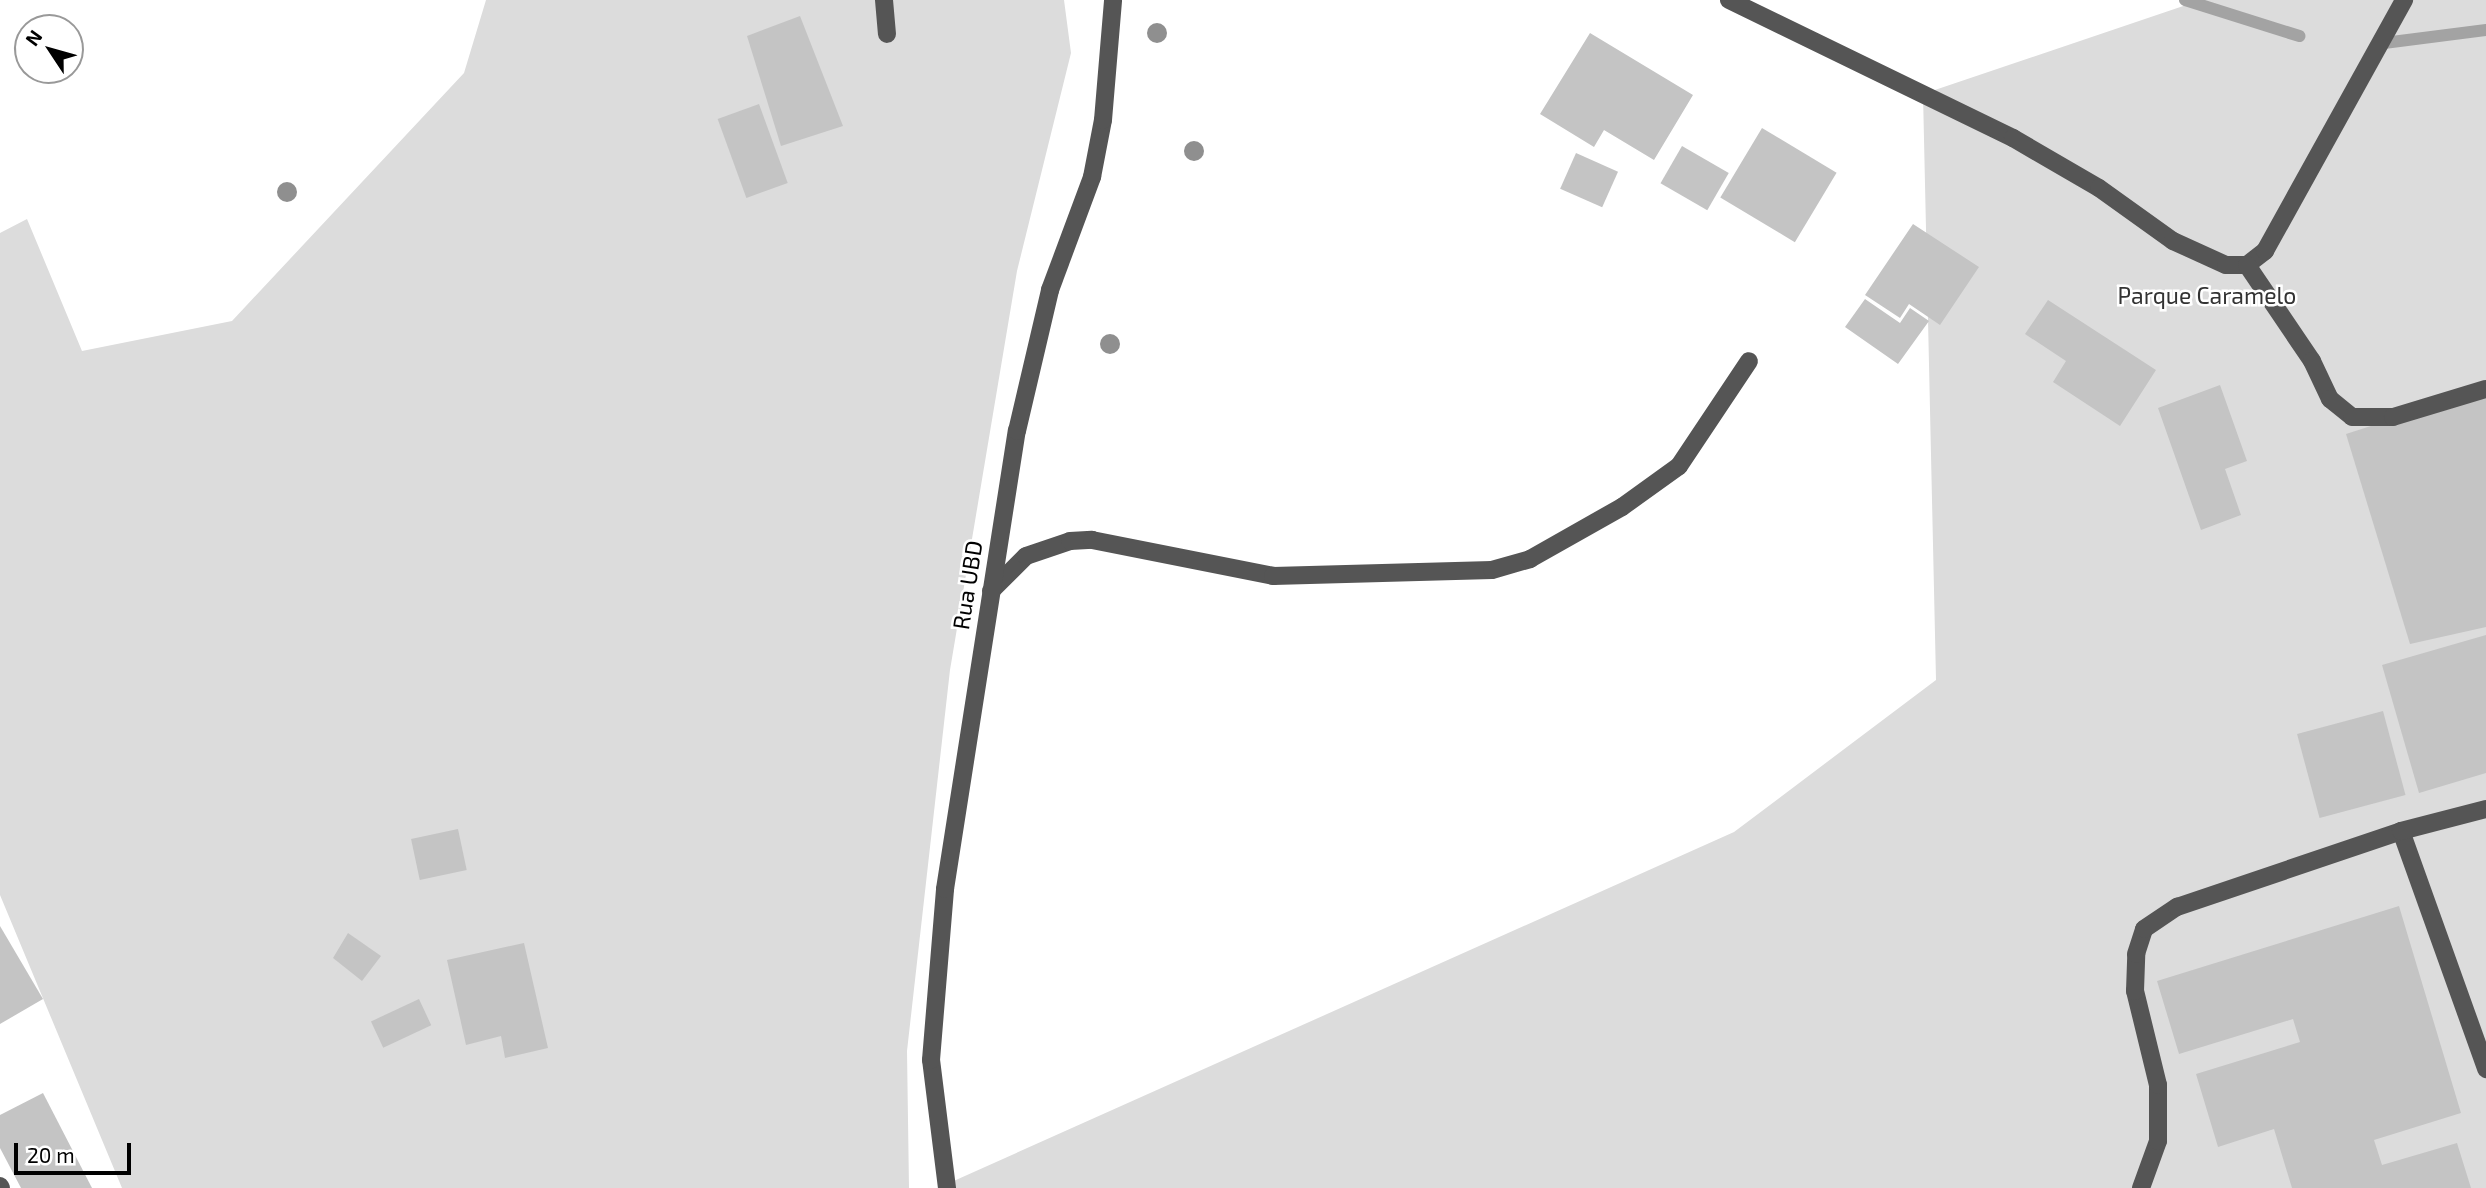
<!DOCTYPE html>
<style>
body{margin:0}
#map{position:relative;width:2486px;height:1188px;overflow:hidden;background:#fff;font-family:"Exo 2",sans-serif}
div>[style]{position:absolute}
.green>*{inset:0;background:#dcdcdc}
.stream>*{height:12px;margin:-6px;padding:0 6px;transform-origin:6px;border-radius:6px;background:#a3a3a3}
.building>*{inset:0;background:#c4c4c4;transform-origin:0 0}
.minor>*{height:18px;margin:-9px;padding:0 9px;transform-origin:9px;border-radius:9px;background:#555}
.trees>*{width:20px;height:20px;margin:-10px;border-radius:50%;background:#8f8f8f}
span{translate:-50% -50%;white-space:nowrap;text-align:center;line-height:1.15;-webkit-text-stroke:5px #fff;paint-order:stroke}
.park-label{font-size:23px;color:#333}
.street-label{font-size:23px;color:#000}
.north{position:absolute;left:14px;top:14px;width:70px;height:70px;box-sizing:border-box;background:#fff;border:2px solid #999;border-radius:50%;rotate:306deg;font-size:19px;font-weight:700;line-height:28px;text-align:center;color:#000}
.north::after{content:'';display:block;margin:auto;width:24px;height:32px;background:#000;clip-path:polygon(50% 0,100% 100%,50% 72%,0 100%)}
.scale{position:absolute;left:14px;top:1143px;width:117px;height:32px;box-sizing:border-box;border:4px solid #000;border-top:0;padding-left:9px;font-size:21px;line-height:24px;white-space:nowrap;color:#000;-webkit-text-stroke:5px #fff;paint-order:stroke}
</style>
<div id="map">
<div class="green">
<i style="clip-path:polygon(486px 0,1064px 0,1071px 53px,1017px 271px,950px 670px,907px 1051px,909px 1188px,122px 1188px,0 895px,0 233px,27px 219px,82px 351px,232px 321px,464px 73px)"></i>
<i style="clip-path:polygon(2201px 0,2486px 0,2486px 1188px,938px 1188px,1734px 832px,1936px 680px,1923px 94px)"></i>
</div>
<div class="stream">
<i style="left:2185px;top:0;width:120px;rotate:17.5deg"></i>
<i style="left:2384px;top:43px;width:103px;rotate:-7.3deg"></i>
</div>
<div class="building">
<i style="clip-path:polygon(800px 16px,843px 126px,781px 146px,747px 36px)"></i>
<i style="clip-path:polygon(1590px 33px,1693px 95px,1654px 160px,1604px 130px,1594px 147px,1540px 114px)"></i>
<i style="left:759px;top:104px;width:84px;height:44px;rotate:70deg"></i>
<i style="left:1762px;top:128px;width:87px;height:81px;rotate:31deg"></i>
<i style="left:1682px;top:146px;width:54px;height:43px;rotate:30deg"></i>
<i style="left:1576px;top:153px;width:46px;height:39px;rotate:24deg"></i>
<i style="clip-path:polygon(1913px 224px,1979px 267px,1940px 325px,1909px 304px,1900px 318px,1865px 295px)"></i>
<i style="clip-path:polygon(1865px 299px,1900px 323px,1910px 308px,1929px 321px,1898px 364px,1845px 327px)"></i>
<i style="clip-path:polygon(2048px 300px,2156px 370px,2120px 426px,2053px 382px,2066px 361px,2025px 334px)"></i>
<i style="clip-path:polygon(2220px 385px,2247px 461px,2225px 469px,2241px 515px,2201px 530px,2158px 408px)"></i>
<i style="clip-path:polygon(2486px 389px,2486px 627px,2410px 644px,2346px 434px)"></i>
<i style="clip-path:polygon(2486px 635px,2486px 773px,2419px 793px,2382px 665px)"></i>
<i style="left:2383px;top:711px;width:87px;height:89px;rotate:75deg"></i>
<i style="left:458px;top:829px;width:42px;height:48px;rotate:78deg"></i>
<i style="clip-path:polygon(2399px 906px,2461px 1113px,2374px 1140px,2382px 1165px,2457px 1143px,2471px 1188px,2292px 1188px,2274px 1129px,2218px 1147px,2196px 1074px,2300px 1042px,2293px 1019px,2179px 1054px,2157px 981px)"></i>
<i style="clip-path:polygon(0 926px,43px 999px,0 1024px)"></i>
<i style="clip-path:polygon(348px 933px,381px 956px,362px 981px,333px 958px)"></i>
<i style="clip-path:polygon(524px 943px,548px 1048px,505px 1058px,501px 1036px,466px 1045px,447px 960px)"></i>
<i style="left:419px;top:999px;width:29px;height:53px;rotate:65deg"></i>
<i style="clip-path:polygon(43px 1093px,92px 1188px,21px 1188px,0 1148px,0 1115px)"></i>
</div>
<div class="minor">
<i style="left:884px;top:0;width:34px;rotate:85deg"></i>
<i style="left:1729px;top:0;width:316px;rotate:25.9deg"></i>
<i style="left:2013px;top:138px;width:99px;rotate:30.2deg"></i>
<i style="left:2099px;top:188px;width:91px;rotate:35.6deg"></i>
<i style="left:2173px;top:241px;width:58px;rotate:24.4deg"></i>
<i style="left:2226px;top:265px;width:21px"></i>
<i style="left:2247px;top:265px;width:23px;rotate:-38deg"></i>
<i style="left:2265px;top:251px;width:287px;rotate:-61deg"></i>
<i style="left:2247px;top:265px;width:116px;rotate:55.9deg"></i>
<i style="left:2312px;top:361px;width:42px;rotate:64.7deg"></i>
<i style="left:2330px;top:399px;width:28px;rotate:39deg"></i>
<i style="left:2352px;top:417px;width:41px"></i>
<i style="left:2393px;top:417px;width:97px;rotate:-16.8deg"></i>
<i style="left:991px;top:591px;width:49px;rotate:-45deg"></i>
<i style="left:1026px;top:556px;width:46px;rotate:-18.8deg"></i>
<i style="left:1070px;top:541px;width:22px;rotate:-3deg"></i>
<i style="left:1092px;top:540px;width:185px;rotate:11.2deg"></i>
<i style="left:1273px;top:576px;width:219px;rotate:-1.6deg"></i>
<i style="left:1492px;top:570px;width:40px;rotate:-16deg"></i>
<i style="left:1530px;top:559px;width:106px;rotate:-29.5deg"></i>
<i style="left:1622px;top:507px;width:70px;rotate:-35.7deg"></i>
<i style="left:1679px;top:466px;width:126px;rotate:-56.3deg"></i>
<i style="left:2401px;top:831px;width:253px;rotate:70.3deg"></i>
<i style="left:0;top:1186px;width:2px;rotate:63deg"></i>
<i style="left:947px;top:1188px;width:129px;rotate:-97.1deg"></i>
<i style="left:931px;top:1060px;width:172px;rotate:-85.3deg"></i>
<i style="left:945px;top:889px;width:464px;rotate:-81.1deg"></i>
<i style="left:1017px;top:431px;width:145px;rotate:-76.8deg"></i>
<i style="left:1050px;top:290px;width:121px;rotate:-69.6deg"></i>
<i style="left:1092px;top:177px;width:58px;rotate:-79.1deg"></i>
<i style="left:1103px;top:120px;width:120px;rotate:-85.2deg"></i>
<i style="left:2141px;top:1188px;width:50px;rotate:-70.1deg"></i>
<i style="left:2158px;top:1141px;width:56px;rotate:-90deg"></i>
<i style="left:2158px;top:1085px;width:97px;rotate:-103.7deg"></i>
<i style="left:2135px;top:991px;width:37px;rotate:-88deg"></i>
<i style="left:2136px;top:954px;width:26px;rotate:-72deg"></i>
<i style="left:2144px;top:929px;width:40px;rotate:-34deg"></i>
<i style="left:2177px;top:907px;width:237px;rotate:-18.7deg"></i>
<i style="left:2401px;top:831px;width:88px;rotate:-14.5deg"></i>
</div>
<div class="trees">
<i style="left:1157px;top:33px"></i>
<i style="left:1194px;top:151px"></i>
<i style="left:287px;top:192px"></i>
<i style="left:1110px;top:344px"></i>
</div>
<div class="park-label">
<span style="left:2207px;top:295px">Parque Caramelo</span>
</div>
<div class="street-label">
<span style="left:967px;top:585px;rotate:-81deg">Rua UBD</span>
</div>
<div class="north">N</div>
<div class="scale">20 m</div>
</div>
